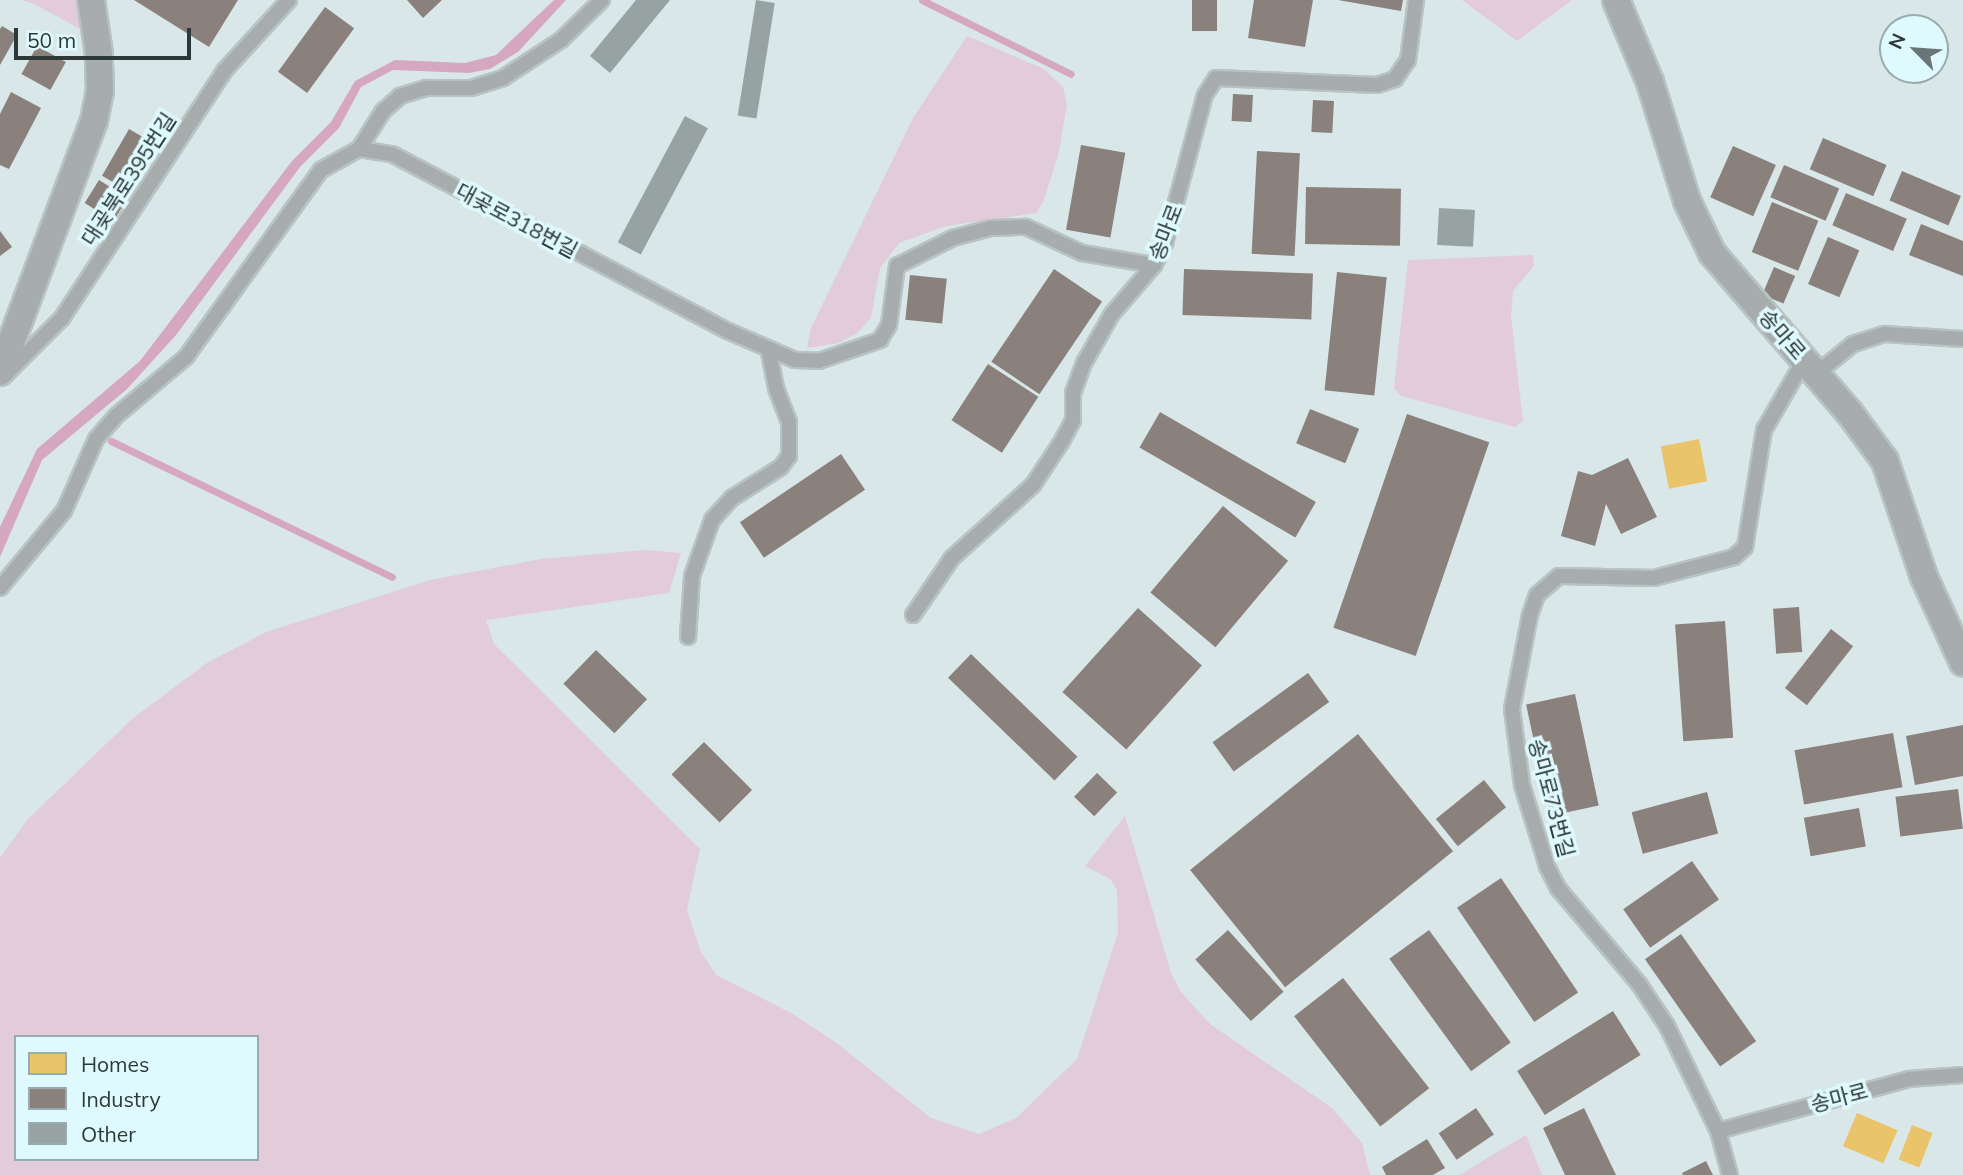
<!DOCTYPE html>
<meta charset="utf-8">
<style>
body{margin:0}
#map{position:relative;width:1963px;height:1175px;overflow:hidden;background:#d9e7e9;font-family:Mulish,"Noto Sans KR",sans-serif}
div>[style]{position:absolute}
.green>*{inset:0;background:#e2ccd9}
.water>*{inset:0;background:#d6a7c0}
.homes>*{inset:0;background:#e9c46a;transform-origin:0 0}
.industry>*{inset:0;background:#8a817c;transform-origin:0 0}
.stream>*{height:7px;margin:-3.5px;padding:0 3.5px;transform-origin:3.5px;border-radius:3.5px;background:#d6a7c0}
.building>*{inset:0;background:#97a2a3;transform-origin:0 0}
.roads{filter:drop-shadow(2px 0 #b8c3c4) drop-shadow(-2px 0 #b8c3c4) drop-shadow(0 2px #b8c3c4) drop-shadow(0 -2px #b8c3c4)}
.lane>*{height:14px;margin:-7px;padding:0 7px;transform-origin:7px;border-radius:7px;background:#a7acad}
.street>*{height:26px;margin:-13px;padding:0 13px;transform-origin:13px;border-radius:13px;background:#a7acad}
span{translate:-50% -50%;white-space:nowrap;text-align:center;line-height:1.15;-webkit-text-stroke:7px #dffafe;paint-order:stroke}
.street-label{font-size:21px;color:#2d3839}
.legend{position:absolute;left:14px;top:1035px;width:245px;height:126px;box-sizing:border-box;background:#dffafe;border:2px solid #98acaf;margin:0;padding:9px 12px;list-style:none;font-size:21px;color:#2d3839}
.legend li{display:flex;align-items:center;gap:14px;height:35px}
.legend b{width:35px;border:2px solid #98acaf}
.north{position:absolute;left:1879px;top:14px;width:70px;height:70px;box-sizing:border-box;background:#dffafe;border:2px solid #98acaf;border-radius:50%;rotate:295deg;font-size:19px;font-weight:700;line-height:28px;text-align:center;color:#2d3839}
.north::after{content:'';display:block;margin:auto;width:24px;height:32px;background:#697577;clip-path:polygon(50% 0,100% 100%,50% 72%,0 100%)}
.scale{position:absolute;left:14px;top:28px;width:177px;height:32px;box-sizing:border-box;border:4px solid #2d3839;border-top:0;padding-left:9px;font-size:21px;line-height:24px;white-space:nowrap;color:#2d3839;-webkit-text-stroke:5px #dffafe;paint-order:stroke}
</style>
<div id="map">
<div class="green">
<i style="clip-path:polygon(22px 0,77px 0,84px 31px,34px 4px)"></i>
<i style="clip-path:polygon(1462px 0,1572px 0,1517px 41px)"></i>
<i style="clip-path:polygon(967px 36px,1044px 69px,1063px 87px,1067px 104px,1059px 152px,1044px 200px,1037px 213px,946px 226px,899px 243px,880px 268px,871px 318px,857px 333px,839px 343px,807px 348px,811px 328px,913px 118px)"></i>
<i style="clip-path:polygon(1533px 255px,1534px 266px,1513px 291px,1511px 316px,1523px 421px,1515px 427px,1401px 396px,1394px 388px,1408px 260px)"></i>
<i style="clip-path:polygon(evenodd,645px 550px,681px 553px,669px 593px,486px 620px,494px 644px,700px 849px,687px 910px,700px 950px,716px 975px,791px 1013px,834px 1041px,931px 1118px,979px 1134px,1016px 1118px,1077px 1059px,1118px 933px,1117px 890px,1110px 879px,1085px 866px,1125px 816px,1171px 973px,1181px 992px,1210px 1024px,1332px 1108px,1362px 1143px,1370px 1175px,0 1175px,0 858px,27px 820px,55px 793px,132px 719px,207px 663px,266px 632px,430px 580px,541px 559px,645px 550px,16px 1037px,257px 1037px,257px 1159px,16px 1159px,16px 1037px)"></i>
<i style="clip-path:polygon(1526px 1135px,1542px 1175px,1459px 1175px)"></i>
</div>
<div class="water">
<i style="clip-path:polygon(554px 0,566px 0,518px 52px,490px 69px,469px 73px,393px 70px,361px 87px,339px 128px,300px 167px,176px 335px,127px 389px,42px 460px,0 557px,0 527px,37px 449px,140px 361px,292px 161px,331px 122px,355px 81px,395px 60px,465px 63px,496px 55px)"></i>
</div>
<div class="homes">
<i style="left:1699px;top:439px;width:43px;height:39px;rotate:79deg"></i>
<i style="left:1857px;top:1113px;width:44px;height:36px;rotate:23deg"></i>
<i style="left:1912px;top:1125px;width:22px;height:37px;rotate:21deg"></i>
</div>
<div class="industry">
<i style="clip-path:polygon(134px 0,238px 0,209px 47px)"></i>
<i style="clip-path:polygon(407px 0,442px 0,423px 18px)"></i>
<i style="left:1192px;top:0;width:25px;height:31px"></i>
<i style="clip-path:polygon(1254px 0,1313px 0,1305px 47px,1248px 38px)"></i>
<i style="clip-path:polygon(1338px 0,1403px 0,1401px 11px)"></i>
<i style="left:325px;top:7px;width:36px;height:80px;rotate:36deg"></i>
<i style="clip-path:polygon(2px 26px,17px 35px,0 65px,0 29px)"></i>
<i style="left:37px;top:46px;width:33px;height:32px;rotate:29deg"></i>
<i style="clip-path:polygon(11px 92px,41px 108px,9px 169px,0 165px,0 114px)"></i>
<i style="left:1233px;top:94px;width:20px;height:27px;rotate:3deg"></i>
<i style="left:1313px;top:100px;width:21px;height:32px;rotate:3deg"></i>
<i style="left:129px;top:129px;width:32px;height:54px;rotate:30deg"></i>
<i style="left:1823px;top:138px;width:69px;height:34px;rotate:23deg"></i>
<i style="left:1081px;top:145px;width:45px;height:86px;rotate:10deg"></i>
<i style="left:1733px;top:146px;width:47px;height:56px;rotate:24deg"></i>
<i style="left:1257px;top:151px;width:43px;height:103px;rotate:3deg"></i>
<i style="left:1784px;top:165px;width:60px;height:35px;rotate:23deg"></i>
<i style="left:1902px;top:171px;width:64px;height:32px;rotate:23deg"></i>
<i style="left:99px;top:180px;width:34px;height:27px;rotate:32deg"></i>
<i style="left:1306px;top:187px;width:95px;height:57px;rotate:1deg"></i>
<i style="left:1846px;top:193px;width:66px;height:35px;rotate:23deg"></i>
<i style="left:1772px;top:202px;width:50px;height:54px;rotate:22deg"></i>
<i style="clip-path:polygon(1921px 224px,1963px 241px,1963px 276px,1909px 255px)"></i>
<i style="clip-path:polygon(0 231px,12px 247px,0 256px)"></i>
<i style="left:1828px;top:237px;width:34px;height:51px;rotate:23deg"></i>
<i style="left:1774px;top:267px;width:23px;height:30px;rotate:23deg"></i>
<i style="left:1054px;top:269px;width:58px;height:112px;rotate:34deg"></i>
<i style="left:1184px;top:269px;width:129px;height:46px;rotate:2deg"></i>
<i style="left:1337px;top:272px;width:50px;height:119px;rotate:6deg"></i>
<i style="left:910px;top:275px;width:37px;height:45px;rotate:6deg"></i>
<i style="left:988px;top:364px;width:60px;height:67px;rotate:33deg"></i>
<i style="left:1310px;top:409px;width:53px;height:37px;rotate:22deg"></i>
<i style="left:1160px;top:412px;width:180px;height:41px;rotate:30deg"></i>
<i style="left:1407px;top:414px;width:87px;height:226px;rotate:19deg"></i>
<i style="left:841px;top:454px;width:43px;height:122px;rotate:56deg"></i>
<i style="clip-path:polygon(1628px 458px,1657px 517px,1621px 534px,1606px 504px,1595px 546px,1561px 536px,1578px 471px,1592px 475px)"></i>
<i style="left:1223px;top:506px;width:85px;height:113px;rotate:40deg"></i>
<i style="left:1799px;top:607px;width:45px;height:26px;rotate:86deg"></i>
<i style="left:1138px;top:608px;width:86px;height:113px;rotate:42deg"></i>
<i style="left:1725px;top:621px;width:117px;height:50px;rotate:86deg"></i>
<i style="left:1831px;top:629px;width:28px;height:75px;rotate:38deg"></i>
<i style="left:596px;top:650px;width:71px;height:47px;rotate:44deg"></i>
<i style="left:971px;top:654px;width:148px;height:33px;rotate:44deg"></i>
<i style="left:1308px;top:673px;width:36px;height:118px;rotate:54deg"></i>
<i style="left:1575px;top:694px;width:114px;height:50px;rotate:78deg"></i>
<i style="clip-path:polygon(1963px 725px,1963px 776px,1915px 785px,1906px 736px)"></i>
<i style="left:1893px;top:733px;width:55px;height:100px;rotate:80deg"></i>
<i style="left:1358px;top:734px;width:151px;height:216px;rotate:51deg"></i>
<i style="left:704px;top:742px;width:68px;height:46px;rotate:45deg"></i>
<i style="left:1097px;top:773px;width:28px;height:33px;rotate:44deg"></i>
<i style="left:1484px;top:780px;width:35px;height:62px;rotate:51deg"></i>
<i style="left:1958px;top:789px;width:40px;height:63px;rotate:83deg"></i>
<i style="left:1707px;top:792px;width:43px;height:78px;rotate:75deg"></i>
<i style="left:1859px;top:808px;width:39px;height:56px;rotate:80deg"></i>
<i style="left:1692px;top:861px;width:47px;height:84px;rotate:55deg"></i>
<i style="left:1501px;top:878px;width:138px;height:53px;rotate:56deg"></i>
<i style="left:1228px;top:930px;width:83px;height:44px;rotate:48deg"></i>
<i style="left:1429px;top:930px;width:139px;height:49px;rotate:54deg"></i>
<i style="left:1681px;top:934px;width:131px;height:44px;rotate:55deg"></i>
<i style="left:1343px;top:978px;width:140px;height:62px;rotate:52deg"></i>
<i style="left:1613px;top:1011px;width:52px;height:113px;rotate:58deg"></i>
<i style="left:1476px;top:1108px;width:32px;height:45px;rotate:56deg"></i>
<i style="clip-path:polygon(1584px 1108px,1616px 1175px,1565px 1175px,1543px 1128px)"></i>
<i style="clip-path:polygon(1427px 1139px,1445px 1168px,1433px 1175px,1386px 1175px,1382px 1167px)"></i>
<i style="clip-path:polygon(1706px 1161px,1713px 1175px,1683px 1175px,1682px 1173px)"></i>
</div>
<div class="stream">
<i style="left:922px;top:0;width:166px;rotate:26.4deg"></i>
<i style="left:111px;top:441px;width:312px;rotate:25.8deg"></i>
</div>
<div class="building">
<i style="clip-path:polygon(636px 0,670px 0,610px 73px,590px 56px)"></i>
<i style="left:756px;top:0;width:19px;height:117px;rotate:9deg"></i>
<i style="left:685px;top:116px;width:26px;height:143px;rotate:28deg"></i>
<i style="left:1439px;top:208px;width:36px;height:37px;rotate:3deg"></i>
</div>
<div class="roads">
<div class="lane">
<i style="left:359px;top:149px;width:45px;rotate:-57.7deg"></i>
<i style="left:383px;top:111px;width:23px;rotate:-41deg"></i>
<i style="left:400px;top:96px;width:28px;rotate:-17deg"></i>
<i style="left:427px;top:88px;width:44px"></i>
<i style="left:471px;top:88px;width:34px;rotate:-17deg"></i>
<i style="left:503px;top:78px;width:69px;rotate:-33.2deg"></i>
<i style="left:561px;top:40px;width:57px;rotate:-44.3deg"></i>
<i style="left:1817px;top:373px;width:46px;rotate:-38.9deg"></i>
<i style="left:1853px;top:344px;width:33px;rotate:-18deg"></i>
<i style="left:1884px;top:334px;width:79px;rotate:3.6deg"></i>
<i style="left:6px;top:374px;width:79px;rotate:-45deg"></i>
<i style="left:62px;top:318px;width:295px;rotate:-56.7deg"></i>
<i style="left:224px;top:71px;width:96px;rotate:-47.5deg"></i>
<i style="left:0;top:588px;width:100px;rotate:-50.3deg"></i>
<i style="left:64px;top:511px;width:79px;rotate:-66deg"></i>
<i style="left:96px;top:439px;width:30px;rotate:-49deg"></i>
<i style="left:116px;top:416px;width:92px;rotate:-40.1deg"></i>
<i style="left:186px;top:357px;width:231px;rotate:-54.2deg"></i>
<i style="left:321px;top:170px;width:43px;rotate:-28.9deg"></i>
<i style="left:359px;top:149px;width:33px;rotate:9deg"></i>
<i style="left:392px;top:154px;width:380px;rotate:27.8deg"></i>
<i style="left:728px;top:331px;width:73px;rotate:23.4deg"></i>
<i style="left:795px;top:360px;width:24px;rotate:2deg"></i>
<i style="left:819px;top:361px;width:65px;rotate:-19deg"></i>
<i style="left:880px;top:340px;width:17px;rotate:-59deg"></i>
<i style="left:889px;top:325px;width:60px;rotate:-82.3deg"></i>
<i style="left:897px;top:266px;width:63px;rotate:-26.6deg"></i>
<i style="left:953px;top:238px;width:39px;rotate:-15deg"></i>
<i style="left:991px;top:228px;width:35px;rotate:-2deg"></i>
<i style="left:1026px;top:227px;width:62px;rotate:24.9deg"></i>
<i style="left:1082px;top:253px;width:73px;rotate:9.5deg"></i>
<i style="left:913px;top:615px;width:69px;rotate:-55.6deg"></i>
<i style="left:952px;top:558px;width:109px;rotate:-42deg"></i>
<i style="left:1033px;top:485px;width:53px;rotate:-56.6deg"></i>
<i style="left:1062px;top:441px;width:24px;rotate:-62deg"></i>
<i style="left:1073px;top:420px;width:27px;rotate:-90deg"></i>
<i style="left:1073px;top:393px;width:32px;rotate:-70deg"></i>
<i style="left:1084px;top:363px;width:56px;rotate:-60.3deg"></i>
<i style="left:1112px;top:314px;width:65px;rotate:-49.4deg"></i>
<i style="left:1154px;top:265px;width:25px;rotate:-63deg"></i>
<i style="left:1165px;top:243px;width:153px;rotate:-74.9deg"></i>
<i style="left:1205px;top:95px;width:20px;rotate:-57deg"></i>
<i style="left:1216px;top:78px;width:161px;rotate:2.5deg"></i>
<i style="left:1377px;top:85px;width:19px;rotate:-18deg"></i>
<i style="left:1395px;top:79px;width:23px;rotate:-56deg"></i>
<i style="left:1408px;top:60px;width:61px;rotate:-82.4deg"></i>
<i style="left:688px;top:637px;width:61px;rotate:-86.2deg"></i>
<i style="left:692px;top:576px;width:59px;rotate:-70.3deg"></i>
<i style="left:712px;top:520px;width:30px;rotate:-48deg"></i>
<i style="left:732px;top:498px;width:58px;rotate:-32.3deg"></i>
<i style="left:781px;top:467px;width:14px;rotate:-54deg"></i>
<i style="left:789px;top:456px;width:34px;rotate:-90deg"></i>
<i style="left:789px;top:422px;width:36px;rotate:-111deg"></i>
<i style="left:776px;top:388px;width:38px;rotate:-101deg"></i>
<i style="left:1718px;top:1131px;width:198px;rotate:-15.2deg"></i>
<i style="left:1909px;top:1079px;width:54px;rotate:-4.2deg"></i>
<i style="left:1730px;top:1175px;width:46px;rotate:-105.3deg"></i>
<i style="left:1718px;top:1131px;width:117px;rotate:-115.9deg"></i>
<i style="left:1667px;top:1026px;width:50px;rotate:-123.7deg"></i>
<i style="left:1639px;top:984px;width:126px;rotate:-130.2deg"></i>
<i style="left:1558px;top:888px;width:25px;rotate:-117deg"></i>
<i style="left:1547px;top:866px;width:85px;rotate:-107.2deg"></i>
<i style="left:1522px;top:785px;width:77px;rotate:-97.5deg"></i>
<i style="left:1512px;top:709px;width:96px;rotate:-79.2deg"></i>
<i style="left:1530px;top:615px;width:21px;rotate:-71deg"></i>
<i style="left:1537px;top:595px;width:29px;rotate:-41deg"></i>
<i style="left:1559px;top:576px;width:95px;rotate:1.2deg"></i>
<i style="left:1654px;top:578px;width:83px;rotate:-14.7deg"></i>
<i style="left:1734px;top:557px;width:15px;rotate:-42deg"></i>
<i style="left:1745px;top:547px;width:119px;rotate:-80.8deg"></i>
<i style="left:1764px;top:430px;width:82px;rotate:-60deg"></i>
</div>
<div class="street">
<i style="left:1616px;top:0;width:89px;rotate:67.5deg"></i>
<i style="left:1650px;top:82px;width:125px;rotate:72.7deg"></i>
<i style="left:1687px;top:201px;width:58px;rotate:64.3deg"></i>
<i style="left:1712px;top:253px;width:210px;rotate:49.3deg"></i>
<i style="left:1849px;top:412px;width:61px;rotate:53.7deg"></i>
<i style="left:1885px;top:461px;width:122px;rotate:71.4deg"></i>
<i style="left:1924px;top:577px;width:94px;rotate:65.4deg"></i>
<i style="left:0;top:372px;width:268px;rotate:-69.5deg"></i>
<i style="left:94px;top:121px;width:31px;rotate:-79deg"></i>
<i style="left:100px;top:91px;width:37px;rotate:-92deg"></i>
<i style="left:99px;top:54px;width:55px;rotate:-98.4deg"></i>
</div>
</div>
<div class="street-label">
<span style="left:128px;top:179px;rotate:-57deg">대곶북로395번길</span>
<span style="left:517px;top:220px;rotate:28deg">대곶로318번길</span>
<span style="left:1165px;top:232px;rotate:-69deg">송마로</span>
<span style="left:1783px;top:334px;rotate:49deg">송마로</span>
<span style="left:1552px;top:798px;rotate:75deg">송마로73번길</span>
<span style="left:1839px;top:1097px;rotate:-15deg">송마로</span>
</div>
<ul class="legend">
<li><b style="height:19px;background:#e9c46a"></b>Homes</li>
<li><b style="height:19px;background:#8a817c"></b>Industry</li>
<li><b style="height:19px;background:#97a2a3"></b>Other</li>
</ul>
<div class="north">N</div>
<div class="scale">50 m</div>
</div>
